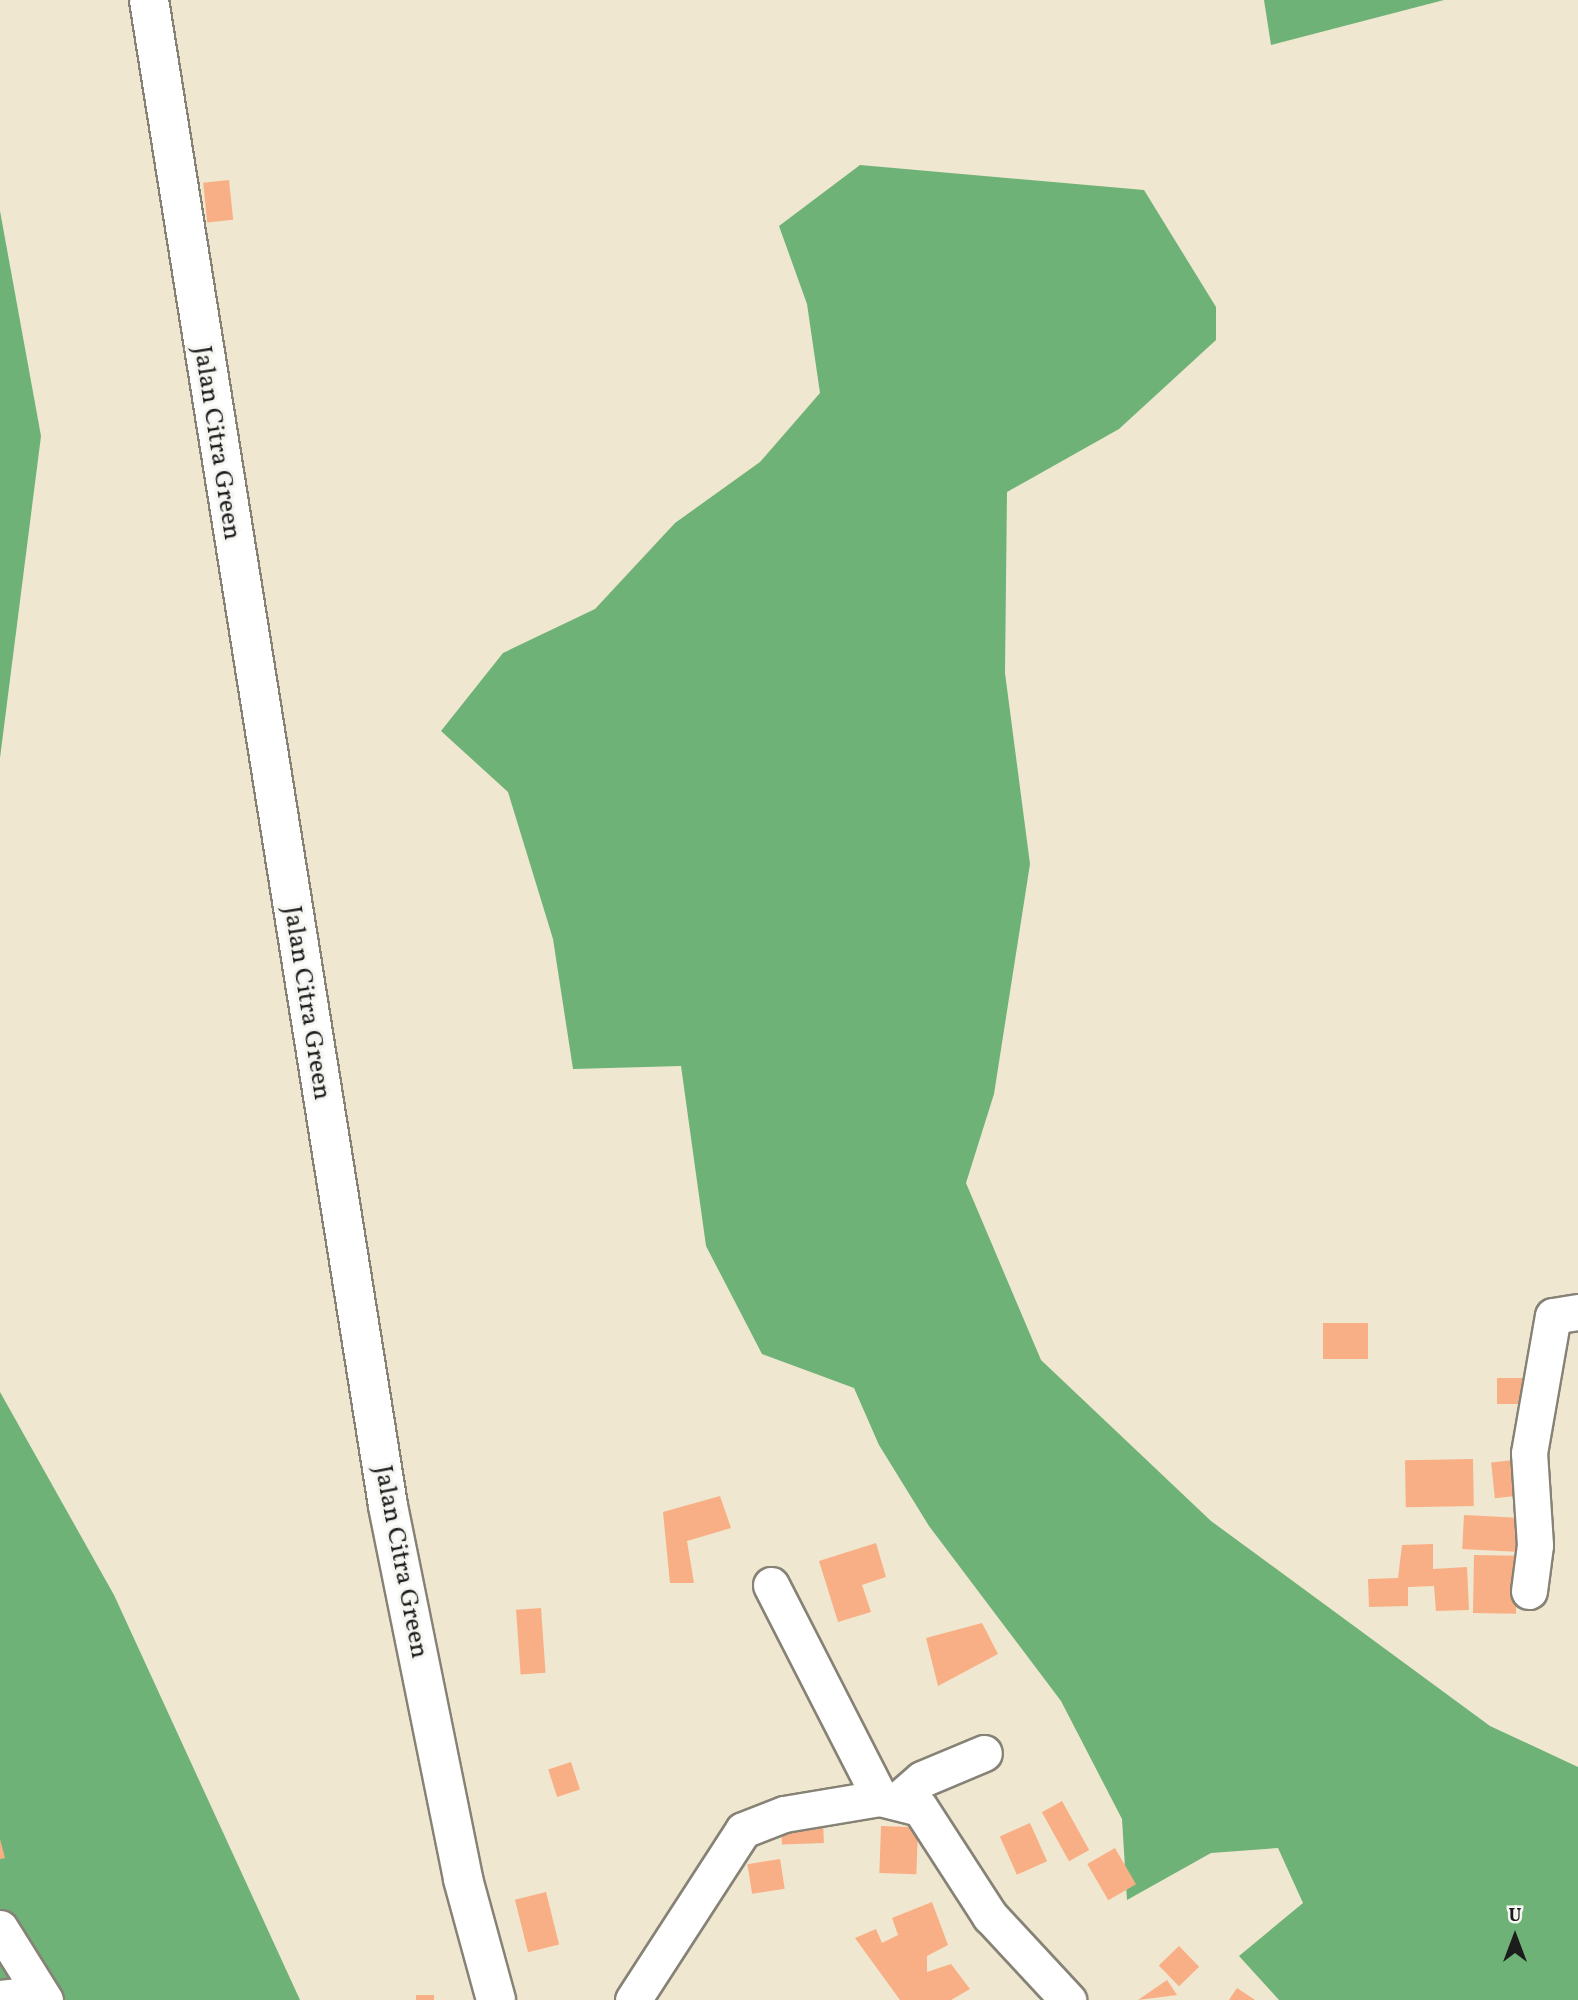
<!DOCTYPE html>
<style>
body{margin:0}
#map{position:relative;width:1578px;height:2000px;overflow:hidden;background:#efe7cf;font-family:Vollkorn,serif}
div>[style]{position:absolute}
.forest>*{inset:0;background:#6eb277}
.building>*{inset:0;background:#f9af85;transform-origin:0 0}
.roads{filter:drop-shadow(2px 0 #868276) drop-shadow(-2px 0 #868276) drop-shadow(0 2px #868276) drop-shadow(0 -2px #868276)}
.street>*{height:35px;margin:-17.5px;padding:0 17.5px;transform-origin:17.5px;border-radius:17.5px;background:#fff}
.secondary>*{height:38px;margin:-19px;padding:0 19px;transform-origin:19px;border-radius:19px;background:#fff}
span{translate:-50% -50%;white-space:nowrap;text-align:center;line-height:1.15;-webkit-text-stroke:6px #f6f6f2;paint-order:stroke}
.street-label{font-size:26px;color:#1c1c1c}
.north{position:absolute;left:1480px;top:1902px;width:70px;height:70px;-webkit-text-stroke:5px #f6f6f2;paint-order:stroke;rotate:0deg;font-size:19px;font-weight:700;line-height:28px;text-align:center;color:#1c1c1c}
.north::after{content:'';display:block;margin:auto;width:24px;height:32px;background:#1c1c1c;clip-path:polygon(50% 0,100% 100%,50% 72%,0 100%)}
</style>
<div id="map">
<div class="forest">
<i style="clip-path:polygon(1264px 0,1444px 0,1271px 45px)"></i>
<i style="clip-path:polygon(860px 165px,1144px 190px,1216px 307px,1216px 340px,1119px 429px,1007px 492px,1005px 673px,1030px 864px,994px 1094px,966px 1183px,1041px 1360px,1211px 1521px,1490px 1726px,1578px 1767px,1578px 2000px,1279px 2000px,1239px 1956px,1303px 1903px,1278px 1848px,1211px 1853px,1127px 1900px,1122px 1819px,1061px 1701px,929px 1526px,879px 1445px,854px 1388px,762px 1354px,706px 1246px,681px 1066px,573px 1069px,553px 939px,508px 792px,441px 731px,503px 653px,595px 609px,675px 523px,760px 462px,820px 393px,807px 304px,779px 226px)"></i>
<i style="clip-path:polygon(0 211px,41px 436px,0 758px)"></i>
<i style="clip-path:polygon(0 1392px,114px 1595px,300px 2000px,0 2000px)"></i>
</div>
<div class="building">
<i style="left:229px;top:180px;width:40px;height:26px;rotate:84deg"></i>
<i style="left:1323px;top:1323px;width:45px;height:36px"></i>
<i style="left:1497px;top:1378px;width:35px;height:26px"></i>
<i style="left:1473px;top:1459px;width:47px;height:68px;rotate:89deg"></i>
<i style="left:1514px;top:1460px;width:36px;height:23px;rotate:84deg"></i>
<i style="clip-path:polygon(720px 1496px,731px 1528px,687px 1541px,694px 1583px,670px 1583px,663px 1512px)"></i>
<i style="left:1464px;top:1515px;width:58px;height:34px;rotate:3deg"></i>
<i style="clip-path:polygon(876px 1543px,886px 1577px,862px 1585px,871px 1612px,838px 1622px,819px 1561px)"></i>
<i style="clip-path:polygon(1433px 1544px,1433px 1569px,1467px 1567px,1469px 1610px,1436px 1611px,1434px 1586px,1408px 1587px,1408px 1606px,1369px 1607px,1368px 1579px,1398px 1578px,1402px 1545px)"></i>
<i style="left:1474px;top:1555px;width:43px;height:58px;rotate:1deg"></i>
<i style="left:541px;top:1608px;width:65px;height:25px;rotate:86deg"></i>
<i style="clip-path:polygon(982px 1623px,998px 1654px,938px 1686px,926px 1638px)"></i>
<i style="left:571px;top:1762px;width:29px;height:24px;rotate:72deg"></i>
<i style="left:1062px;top:1801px;width:56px;height:23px;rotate:61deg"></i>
<i style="left:823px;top:1818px;width:25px;height:42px;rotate:88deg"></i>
<i style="left:1030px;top:1823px;width:42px;height:33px;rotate:66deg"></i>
<i style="left:881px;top:1826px;width:37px;height:47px;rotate:2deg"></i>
<i style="clip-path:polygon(0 1839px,5px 1858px,0 1859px)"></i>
<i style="left:1115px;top:1848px;width:42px;height:32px;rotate:60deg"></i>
<i style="left:780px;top:1859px;width:30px;height:33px;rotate:81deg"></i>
<i style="left:546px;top:1892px;width:54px;height:32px;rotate:76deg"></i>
<i style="clip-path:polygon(932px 1902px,948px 1945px,927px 1956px,927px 1972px,951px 1964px,970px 1989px,951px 2000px,900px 2000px,855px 1938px,876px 1929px,882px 1943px,898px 1935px,892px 1918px)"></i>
<i style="left:1179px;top:1946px;width:29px;height:28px;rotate:46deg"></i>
<i style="clip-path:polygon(1167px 1980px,1177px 1995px,1138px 2000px)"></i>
<i style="clip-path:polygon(1237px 1988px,1255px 2000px,1229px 2000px)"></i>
<i style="left:416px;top:1995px;width:18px;height:5px"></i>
</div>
<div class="roads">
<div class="street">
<i style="left:771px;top:1585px;width:239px;rotate:62.9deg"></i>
<i style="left:1529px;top:1591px;width:46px;rotate:-82.6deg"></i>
<i style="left:1535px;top:1545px;width:92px;rotate:-93.7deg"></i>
<i style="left:1529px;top:1453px;width:139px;rotate:-80.1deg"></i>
<i style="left:1553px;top:1316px;width:25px;rotate:-9deg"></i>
<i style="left:899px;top:1799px;width:30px;rotate:-41deg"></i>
<i style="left:922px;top:1779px;width:67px;rotate:-22.8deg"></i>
<i style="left:0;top:1928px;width:85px;rotate:58deg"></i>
<i style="left:0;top:1998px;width:38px;rotate:-6deg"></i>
<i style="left:633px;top:2000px;width:202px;rotate:-57.1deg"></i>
<i style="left:743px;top:1830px;width:44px;rotate:-21.3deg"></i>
<i style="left:784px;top:1814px;width:97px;rotate:-9.5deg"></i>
<i style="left:880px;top:1798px;width:41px;rotate:14deg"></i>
<i style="left:920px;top:1808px;width:129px;rotate:57.1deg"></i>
<i style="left:990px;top:1916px;width:115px;rotate:47.1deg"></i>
</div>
<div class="secondary">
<i style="left:149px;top:0;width:1525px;rotate:80.98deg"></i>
<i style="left:388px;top:1506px;width:380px;rotate:78.6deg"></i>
<i style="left:463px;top:1879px;width:125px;rotate:74.7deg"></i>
</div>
</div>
<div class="street-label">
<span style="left:216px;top:443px;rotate:81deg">Jalan Citra Green</span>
<span style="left:306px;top:1003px;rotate:81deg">Jalan Citra Green</span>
<span style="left:400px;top:1562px;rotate:79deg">Jalan Citra Green</span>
</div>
<div class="north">U</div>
</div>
